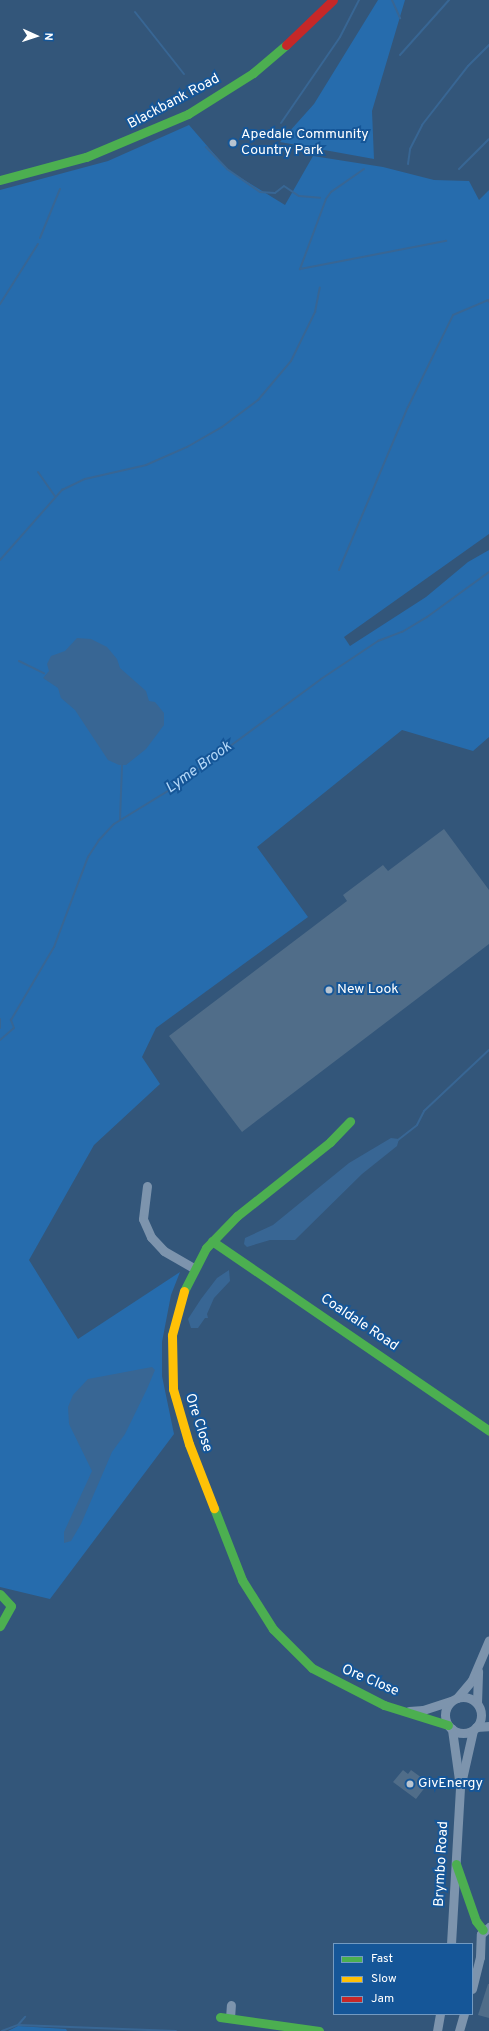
<!DOCTYPE html>
<style>
body{margin:0}
#map{position:relative;width:489px;height:2031px;overflow:hidden;background:#33567a;font-family:Overpass,sans-serif}
div>[style]{position:absolute}
.green>*{inset:0;background:#266cad}
.water>*{inset:0;background:#386694}
.stream>*{height:2px;margin:-1px;padding:0 1px;transform-origin:1px;border-radius:1px;background:#386694}
.building>*{inset:0;background:#506d89}
.street>*{height:9px;margin:-4.5px;padding:0 4.5px;transform-origin:4.5px;border-radius:4.5px;background:#7d94ad}
.street>.ring{margin:-4.5px;padding:0;box-sizing:content-box;background:none;border:9px solid #7d94ad;border-radius:50%}
.fast>*{height:9px;margin:-4.5px;padding:0 4.5px;transform-origin:4.5px;border-radius:4.5px;background:#4caf50}
.slow>*{height:9px;margin:-4.5px;padding:0 4.5px;transform-origin:4.5px;border-radius:4.5px;background:#ffc107}
.jam>*{height:9px;margin:-4.5px;padding:0 4.5px;transform-origin:4.5px;border-radius:4.5px;background:#c62828}
.dots>*{width:11px;height:11px;translate:-50% -50%;box-sizing:border-box;border:2px solid #155698;border-radius:50%}
span{translate:-50% -50%;white-space:nowrap;text-align:center;line-height:1.15;-webkit-text-stroke:4px #155698;paint-order:stroke}
.street-label{font-size:14px;color:#fff}
.poi-label{font-size:14px;color:#fff}
.left{translate:0 -50%;text-align:left}
.water-label{font-size:15px;color:#b4d8f9;font-style:italic}
.legend{position:absolute;left:333px;top:1943px;width:140px;height:72px;box-sizing:border-box;background:#155698;border:1px solid #739ac1;margin:0;padding:5px 7px;list-style:none;font-size:12px;color:#fff}
.legend li{display:flex;align-items:center;gap:8px;height:20px}
.legend b{width:20px;border:1px solid #739ac1}
.north{position:absolute;left:16px;top:16px;width:40px;height:40px;-webkit-text-stroke:3px #155698;paint-order:stroke;rotate:93deg;font-size:11px;font-weight:700;line-height:16px;text-align:center;color:#fff}
.north::after{content:'';display:block;margin:auto;width:14px;height:18px;background:#fff;clip-path:polygon(50% 0,100% 100%,50% 72%,0 100%)}
</style>
<div id="map">
<div class="green">
<i style="clip-path:polygon(378px 0,405px 0,372px 111px,374px 159px,280px 142px,314px 104px)"></i>
<i style="clip-path:polygon(189px 125px,228px 170px,285px 205px,313px 156px,383px 167px,434px 180px,469px 181px,479px 200px,489px 190px,489px 534px,344px 637px,350px 646px,426px 597px,468px 562px,489px 550px,489px 737px,473px 751px,402px 730px,257px 847px,308px 917px,156px 1028px,142px 1057px,160px 1084px,94px 1145px,29px 1260px,78px 1339px,180px 1272px,171px 1295px,162px 1342px,162px 1376px,174px 1434px,50px 1599px,0 1587px,0 190px,108px 161px)"></i>
<i style="clip-path:polygon(18px 2026px,66px 2029px,67px 2031px,8px 2031px)"></i>
</div>
<div class="water">
<i style="clip-path:polygon(77px 638px,91px 639px,107px 647px,117px 659px,120px 668px,146px 691px,149px 701px,155px 702px,164px 713px,164px 725px,146px 749px,126px 765px,119px 765px,108px 760px,75px 710px,61px 698px,58px 688px,43px 678px,49px 671px,47px 664px,51px 656px,65px 651px)"></i>
<i style="clip-path:polygon(391px 1138px,399px 1139px,397px 1146px,362px 1174px,295px 1240px,270px 1240px,247px 1247px,244px 1244px,245px 1238px,273px 1225px,349px 1163px)"></i>
<i style="clip-path:polygon(229px 1270px,230px 1281px,214px 1298px,207px 1314px,208px 1318px,205px 1318px,198px 1328px,191px 1328px,188px 1319px,201px 1299px,217px 1278px)"></i>
<i style="clip-path:polygon(152px 1367px,155px 1370px,147px 1389px,125px 1434px,112px 1452px,81px 1524px,71px 1541px,64px 1543px,64px 1532px,92px 1471px,69px 1424px,68px 1407px,73px 1395px,88px 1379px)"></i>
</div>
<div class="stream">
<i style="left:392px;top:0;width:20px;rotate:66deg"></i>
<i style="left:135px;top:12px;width:79px;rotate:51.7deg"></i>
<i style="left:400px;top:55px;width:74px;rotate:-48.3deg"></i>
<i style="left:281px;top:123px;width:104px;rotate:-55.5deg"></i>
<i style="left:340px;top:37px;width:42px;rotate:-62.8deg"></i>
<i style="left:206px;top:147px;width:30px;rotate:46deg"></i>
<i style="left:227px;top:169px;width:40px;rotate:34.9deg"></i>
<i style="left:260px;top:192px;width:15px;rotate:4deg"></i>
<i style="left:275px;top:193px;width:11px;rotate:-38deg"></i>
<i style="left:284px;top:186px;width:18px;rotate:34deg"></i>
<i style="left:299px;top:196px;width:21px;rotate:5deg"></i>
<i style="left:408px;top:164px;width:15px;rotate:-82deg"></i>
<i style="left:410px;top:149px;width:27px;rotate:-63deg"></i>
<i style="left:422px;top:125px;width:75px;rotate:-52.1deg"></i>
<i style="left:468px;top:66px;width:30px;rotate:-45deg"></i>
<i style="left:364px;top:169px;width:40px;rotate:145.1deg"></i>
<i style="left:331px;top:192px;width:9px;rotate:126deg"></i>
<i style="left:326px;top:199px;width:75px;rotate:110.4deg"></i>
<i style="left:300px;top:269px;width:149px;rotate:-10.9deg"></i>
<i style="left:459px;top:169px;width:42px;rotate:-45deg"></i>
<i style="left:40px;top:238px;width:53px;rotate:-67.8deg"></i>
<i style="left:0;top:304px;width:71px;rotate:-57.7deg"></i>
<i style="left:38px;top:472px;width:29px;rotate:55deg"></i>
<i style="left:0;top:560px;width:94px;rotate:-48.5deg"></i>
<i style="left:62px;top:490px;width:25px;rotate:-26deg"></i>
<i style="left:85px;top:479px;width:63px;rotate:-12.9deg"></i>
<i style="left:146px;top:465px;width:45px;rotate:-23.7deg"></i>
<i style="left:187px;top:447px;width:40px;rotate:-29.7deg"></i>
<i style="left:222px;top:427px;width:45px;rotate:-36.9deg"></i>
<i style="left:258px;top:400px;width:51px;rotate:-49.8deg"></i>
<i style="left:291px;top:361px;width:55px;rotate:-63.9deg"></i>
<i style="left:315px;top:312px;width:25px;rotate:-79deg"></i>
<i style="left:339px;top:570px;width:177px;rotate:-67.1deg"></i>
<i style="left:408px;top:407px;width:102px;rotate:-63.9deg"></i>
<i style="left:453px;top:315px;width:38px;rotate:-23deg"></i>
<i style="left:488px;top:300px;width:2px;rotate:63deg"></i>
<i style="left:19px;top:661px;width:28px;rotate:26deg"></i>
<i style="left:120px;top:820px;width:55px;rotate:-87.9deg"></i>
<i style="left:0;top:1019px;width:9px;rotate:90deg"></i>
<i style="left:0;top:1040px;width:18px;rotate:-41deg"></i>
<i style="left:14px;top:1028px;width:9px;rotate:-111deg"></i>
<i style="left:11px;top:1020px;width:85px;rotate:-59.5deg"></i>
<i style="left:54px;top:947px;width:96px;rotate:-69.3deg"></i>
<i style="left:88px;top:857px;width:20px;rotate:-57deg"></i>
<i style="left:99px;top:840px;width:22px;rotate:-47deg"></i>
<i style="left:114px;top:824px;width:73px;rotate:-31.5deg"></i>
<i style="left:176px;top:786px;width:180px;rotate:-36.4deg"></i>
<i style="left:321px;top:679px;width:69px;rotate:-33.7deg"></i>
<i style="left:378px;top:641px;width:26px;rotate:-21deg"></i>
<i style="left:402px;top:632px;width:29px;rotate:-31deg"></i>
<i style="left:427px;top:617px;width:77px;rotate:-36deg"></i>
<i style="left:398px;top:1140px;width:24px;rotate:-38deg"></i>
<i style="left:417px;top:1125px;width:16px;rotate:-63deg"></i>
<i style="left:424px;top:1111px;width:89px;rotate:-43.2deg"></i>
<i style="left:18px;top:2025px;width:11px;rotate:-49deg"></i>
<i style="left:2px;top:2031px;width:17px;rotate:-21deg"></i>
<i style="left:18px;top:2025px;width:158px;rotate:2.2deg"></i>
</div>
<div class="building">
<i style="clip-path:polygon(444px 829px,489px 890px,489px 944px,242px 1132px,169px 1036px,347px 901px,343px 895px,383px 865px,388px 871px)"></i>
<i style="clip-path:polygon(403px 1770px,408px 1774px,411px 1770px,422px 1778px,419px 1781px,426px 1786px,416px 1799px,393px 1782px)"></i>
<i style="clip-path:polygon(488px 1984px,489px 1984px,489px 2018px,478px 2015px)"></i>
</div>
<div class="street">
<i style="left:147px;top:1186px;width:33px;rotate:97deg"></i>
<i style="left:143px;top:1219px;width:20px;rotate:66deg"></i>
<i style="left:151px;top:1237px;width:19px;rotate:47deg"></i>
<i style="left:164px;top:1251px;width:34px;rotate:30deg"></i>
<i class="ring" style="left:445px;top:1697px;width:27px;height:27px"></i>
<i style="left:457px;top:1698px;width:23px;rotate:-50deg"></i>
<i style="left:472px;top:1680px;width:43px;rotate:-67deg"></i>
<i style="left:477px;top:1703px;width:32px;rotate:-88deg"></i>
<i style="left:409px;top:1711px;width:14px;rotate:-4deg"></i>
<i style="left:423px;top:1710px;width:29px;rotate:-18deg"></i>
<i style="left:476px;top:1727px;width:13px;rotate:-4deg"></i>
<i style="left:462px;top:1779px;width:50px;rotate:-77.3deg"></i>
<i style="left:451px;top:1944px;width:157px;rotate:-86.7deg"></i>
<i style="left:460px;top:1787px;width:59px;rotate:-97.9deg"></i>
<i style="left:472px;top:1989px;width:33px;rotate:-76deg"></i>
<i style="left:480px;top:1957px;width:23px;rotate:-88deg"></i>
<i style="left:481px;top:1934px;width:11px;rotate:-41deg"></i>
<i style="left:230px;top:2018px;width:13px;rotate:-86deg"></i>
<i style="left:437px;top:2031px;width:17px;rotate:-80deg"></i>
<i style="left:459px;top:2031px;width:18px;rotate:-74deg"></i>
</div>
<div class="fast">
<i style="left:0;top:180px;width:89px;rotate:-15deg"></i>
<i style="left:86px;top:157px;width:111px;rotate:-22.9deg"></i>
<i style="left:188px;top:114px;width:77px;rotate:-32.2deg"></i>
<i style="left:253px;top:73px;width:43px;rotate:-40.3deg"></i>
<i style="left:212px;top:1241px;width:336px;rotate:34.4deg"></i>
<i style="left:184px;top:1291px;width:48px;rotate:-62.9deg"></i>
<i style="left:206px;top:1248px;width:45px;rotate:-45.9deg"></i>
<i style="left:237px;top:1216px;width:119px;rotate:-38.5deg"></i>
<i style="left:330px;top:1142px;width:29px;rotate:-46deg"></i>
<i style="left:214px;top:1508px;width:77px;rotate:68.7deg"></i>
<i style="left:242px;top:1580px;width:58px;rotate:57.7deg"></i>
<i style="left:273px;top:1629px;width:55px;rotate:45deg"></i>
<i style="left:312px;top:1668px;width:81px;rotate:27.2deg"></i>
<i style="left:384px;top:1705px;width:67px;rotate:17.4deg"></i>
<i style="left:0;top:1594px;width:16px;rotate:47deg"></i>
<i style="left:11px;top:1606px;width:23px;rotate:119deg"></i>
<i style="left:456px;top:1864px;width:60px;rotate:70.7deg"></i>
<i style="left:476px;top:1921px;width:11px;rotate:52deg"></i>
<i style="left:220px;top:2017px;width:100px;rotate:8deg"></i>
</div>
<div class="slow">
<i style="left:184px;top:1291px;width:46px;rotate:105.3deg"></i>
<i style="left:172px;top:1335px;width:54px;rotate:88.9deg"></i>
<i style="left:173px;top:1389px;width:57px;rotate:73.8deg"></i>
<i style="left:189px;top:1444px;width:69px;rotate:68.7deg"></i>
</div>
<div class="jam">
<i style="left:286px;top:45px;width:65px;rotate:-43.8deg"></i>
</div>
<div class="dots">
<i style="left:233px;top:143px;background:#b8c4d0"></i>
<i style="left:329px;top:990px;background:#b8c4d0"></i>
<i style="left:410px;top:1784px;background:#b8c4d0"></i>
</div>
<div class="street-label">
<span style="left:174px;top:102px;rotate:-28deg">Blackbank Road</span>
<span style="left:359px;top:1323px;rotate:34deg">Coaldale Road</span>
<span style="left:198px;top:1423px;rotate:72deg">Ore Close</span>
<span style="left:370px;top:1681px;rotate:23deg">Ore Close</span>
<span style="left:442px;top:1864px;rotate:-87deg">Brymbo Road</span>
</div>
<div class="poi-label">
<span class="left" style="left:241px;top:143px">Apedale Community<br>Country Park</span>
<span class="left" style="left:337px;top:990px">New Look</span>
<span class="left" style="left:418px;top:1784px">GivEnergy</span>
</div>
<div class="water-label">
<span style="left:199px;top:768px;rotate:-36deg">Lyme Brook</span>
</div>
<ul class="legend">
<li><b style="height:5px;background:#4caf50"></b>Fast</li>
<li><b style="height:5px;background:#ffc107"></b>Slow</li>
<li><b style="height:5px;background:#c62828"></b>Jam</li>
</ul>
<div class="north">N</div>
</div>
